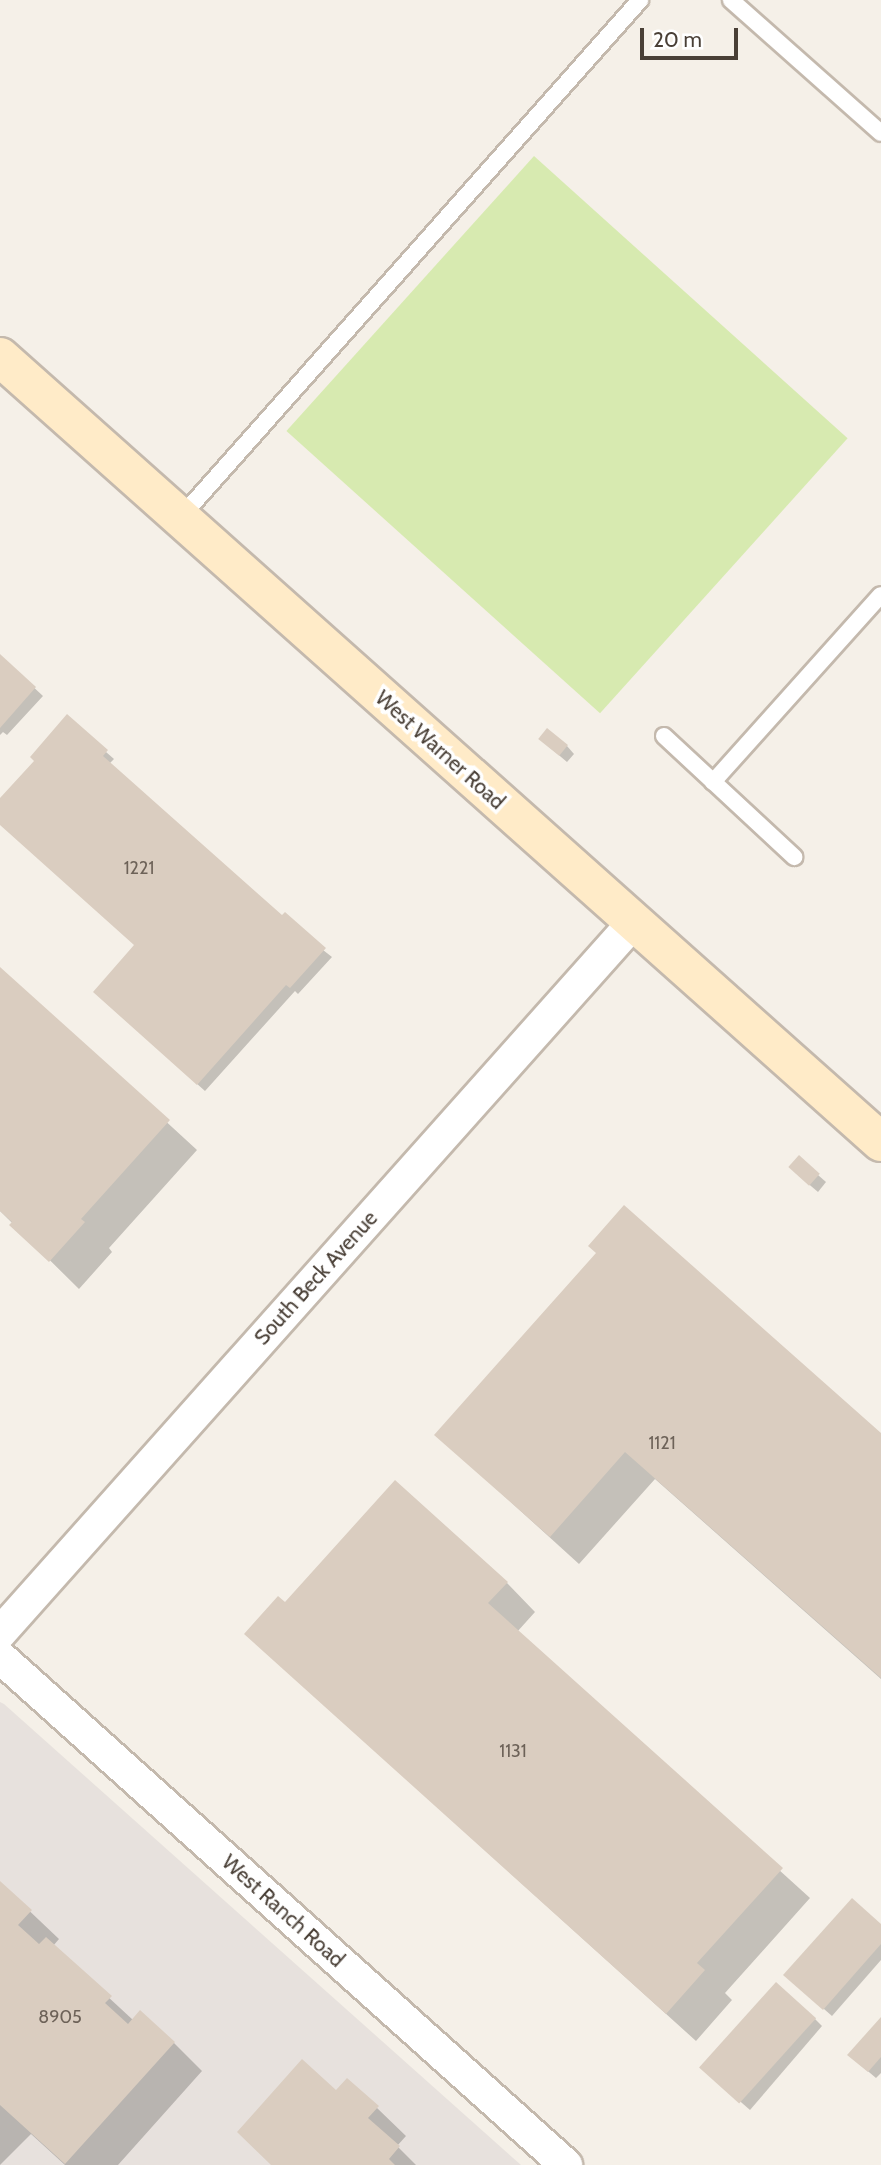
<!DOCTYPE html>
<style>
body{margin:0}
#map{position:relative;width:881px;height:2165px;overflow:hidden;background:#f5f0e8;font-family:Cabin,sans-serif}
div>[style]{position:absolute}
.industrial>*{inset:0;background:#e7e1dd}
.green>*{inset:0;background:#d7eab0;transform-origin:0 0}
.shadow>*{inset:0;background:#0003}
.building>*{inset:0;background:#dacdc0;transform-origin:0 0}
.roads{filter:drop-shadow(2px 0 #c4b9ad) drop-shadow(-2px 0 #c4b9ad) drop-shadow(0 2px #c4b9ad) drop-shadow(0 -2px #c4b9ad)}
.lane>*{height:16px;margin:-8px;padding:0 8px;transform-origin:8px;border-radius:8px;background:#fff}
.street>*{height:32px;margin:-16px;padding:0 16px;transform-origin:16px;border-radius:16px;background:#fff}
.secondary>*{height:38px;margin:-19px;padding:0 19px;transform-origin:19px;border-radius:19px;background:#ffebc8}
span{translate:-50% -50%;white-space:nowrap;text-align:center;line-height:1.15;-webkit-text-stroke:7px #fff;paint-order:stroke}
.number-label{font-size:18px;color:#6d6258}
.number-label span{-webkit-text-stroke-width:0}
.street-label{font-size:21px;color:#493f36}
.scale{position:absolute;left:640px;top:28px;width:98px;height:32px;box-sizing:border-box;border:4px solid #493f36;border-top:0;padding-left:9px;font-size:21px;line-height:24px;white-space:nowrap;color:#493f36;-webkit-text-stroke:5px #fff;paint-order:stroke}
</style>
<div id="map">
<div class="industrial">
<i style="clip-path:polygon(0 1702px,4px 1704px,521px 2165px,0 2165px)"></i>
</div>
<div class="green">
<i style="left:534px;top:156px;width:422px;height:370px;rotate:42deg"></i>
</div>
<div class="shadow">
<i style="clip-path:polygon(0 656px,43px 696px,7px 735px,3px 732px,0 735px)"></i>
<i style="clip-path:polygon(548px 746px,567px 746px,574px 754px,567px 762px)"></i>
<i style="clip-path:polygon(106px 752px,114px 759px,109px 764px,282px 918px,332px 957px,298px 994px,295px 991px,205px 1091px,102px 999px,136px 945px,0 824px,0 801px)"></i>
<i style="clip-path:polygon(0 969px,197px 1150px,109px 1248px,112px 1252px,79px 1289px,0 1211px)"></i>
<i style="clip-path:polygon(798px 1175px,818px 1175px,826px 1182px,818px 1192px)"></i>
<i style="clip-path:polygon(598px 1254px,881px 1436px,881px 1679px,655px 1479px,579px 1564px,437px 1435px)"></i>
<i style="clip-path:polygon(507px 1583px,535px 1612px,517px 1632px,810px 1898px,725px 1993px,732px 2000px,696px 2041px,246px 1634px,286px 1604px)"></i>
<i style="clip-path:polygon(0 1883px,59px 1939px,53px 1946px,133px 2020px,174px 2043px,202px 2071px,118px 2165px,65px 2165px,31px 2134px,0 2165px)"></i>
<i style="clip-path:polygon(881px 1926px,881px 1960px,832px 2016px,793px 1982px)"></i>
<i style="clip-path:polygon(815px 2019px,822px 2026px,750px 2110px,710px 2075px)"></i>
<i style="clip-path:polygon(881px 2019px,881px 2073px,876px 2078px,857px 2062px)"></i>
<i style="clip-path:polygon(336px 2093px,377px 2108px,406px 2136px,397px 2146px,416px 2165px,273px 2165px)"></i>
</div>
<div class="building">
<i style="clip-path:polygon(0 654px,36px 687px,0 728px)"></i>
<i style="clip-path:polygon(67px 714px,108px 750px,103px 756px,282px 915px,285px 912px,326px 948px,290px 988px,286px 985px,197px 1085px,93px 992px,134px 945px,0 825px,0 798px,34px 761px,30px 757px)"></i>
<i style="left:547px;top:728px;width:27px;height:14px;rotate:39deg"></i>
<i style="clip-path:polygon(0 967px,170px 1120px,81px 1219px,85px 1222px,49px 1262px,9px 1225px,12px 1222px,0 1211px)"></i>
<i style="left:799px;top:1155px;width:28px;height:16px;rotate:42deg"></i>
<i style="clip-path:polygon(624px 1205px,881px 1433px,881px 1678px,625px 1452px,550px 1537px,434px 1435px,596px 1253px,588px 1246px)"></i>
<i style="clip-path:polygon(395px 1480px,508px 1582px,488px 1603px,783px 1868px,697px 1963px,705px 1970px,666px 2014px,244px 1634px,278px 1596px,285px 1602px)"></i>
<i style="clip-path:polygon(0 1881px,32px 1910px,18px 1925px,39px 1944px,46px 1937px,112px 1996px,105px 2003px,128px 2024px,140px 2010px,175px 2042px,65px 2164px,0 2105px)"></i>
<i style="clip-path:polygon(852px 1898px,881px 1924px,881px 1944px,823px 2010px,783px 1975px)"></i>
<i style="left:776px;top:1982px;width:54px;height:115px;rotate:42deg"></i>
<i style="clip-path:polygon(881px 2017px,881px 2057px,868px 2072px,847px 2055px)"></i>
<i style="clip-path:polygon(302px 2059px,336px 2090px,347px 2078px,379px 2106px,368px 2118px,400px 2146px,389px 2159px,395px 2165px,271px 2165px,237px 2132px)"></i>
</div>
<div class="roads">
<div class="lane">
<i style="left:731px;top:0;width:200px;rotate:41.6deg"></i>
<i style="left:180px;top:518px;width:693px;rotate:-48.39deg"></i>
<i style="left:664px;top:736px;width:178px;rotate:42.9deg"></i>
<i style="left:713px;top:782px;width:251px;rotate:-48.1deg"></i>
</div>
<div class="street">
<i style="left:0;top:1633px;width:951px;rotate:-48.28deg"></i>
<i style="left:0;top:1657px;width:761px;rotate:41.91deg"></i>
</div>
<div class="secondary">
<i style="left:0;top:357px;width:1180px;rotate:41.7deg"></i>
</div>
</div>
<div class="number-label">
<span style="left:139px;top:868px">1221</span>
<span style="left:662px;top:1443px">1121</span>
<span style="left:513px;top:1751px">1131</span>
<span style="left:60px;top:2017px">8905</span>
</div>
<div class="street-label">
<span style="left:440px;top:750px;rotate:42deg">West Warner Road</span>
<span style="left:316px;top:1278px;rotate:-48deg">South Beck Avenue</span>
<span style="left:283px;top:1911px;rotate:42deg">West Ranch Road</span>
</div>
<div class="scale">20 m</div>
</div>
